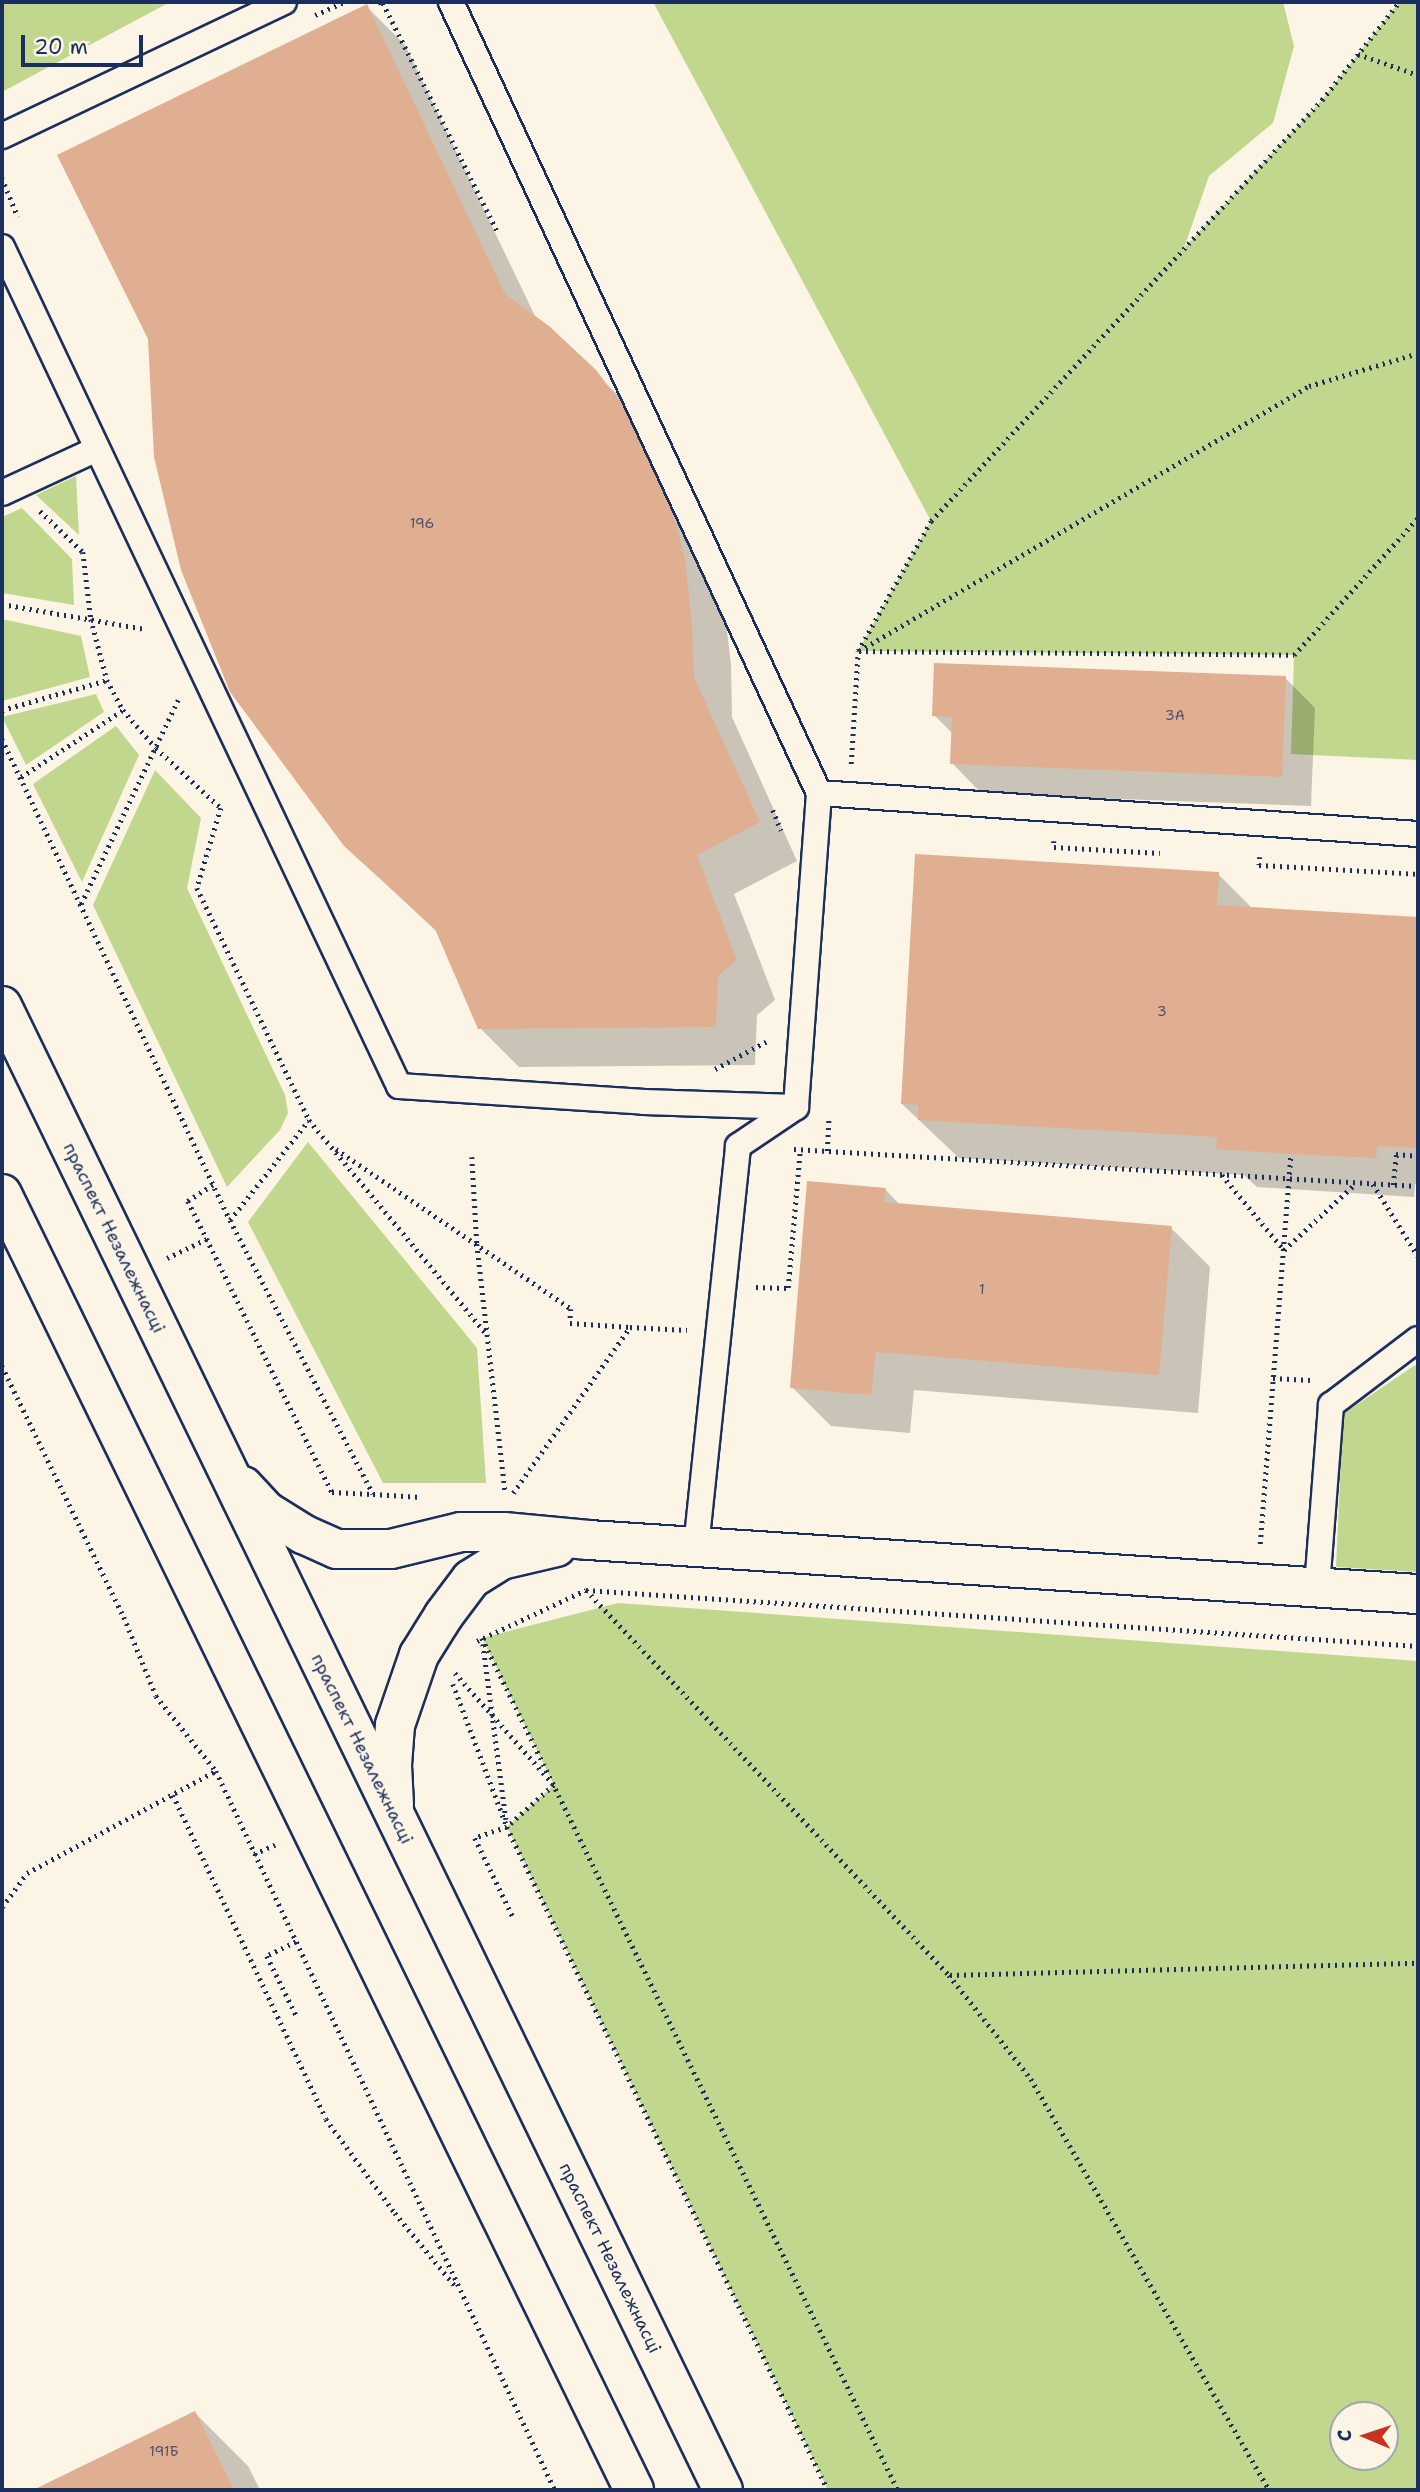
<!DOCTYPE html>
<meta charset="utf-8">
<style>
body{margin:0}
#map{position:relative;width:1420px;height:2492px;overflow:hidden;background:#fcf5e5;font-family:"Shantell Sans",sans-serif}
div>[style]{position:absolute}
.green>*{inset:0;background:#c1d78d}
.shadow>*{inset:0;background:#0003}
.building>*{inset:0;background:#e0af92}
.path>*{height:4.5px;margin-top:-2.25px;transform-origin:0;background:repeating-linear-gradient(90deg,#1b2f5e 0 2px,transparent 0 7px)}
.roads{filter:drop-shadow(2px 0 #1b2f5e) drop-shadow(-2px 0 #1b2f5e) drop-shadow(0 2px #1b2f5e) drop-shadow(0 -2px #1b2f5e)}
.service>*{height:24px;margin:-12px;padding:0 12px;transform-origin:12px;border-radius:12px;background:#fcf5e5}
.tertiary>*{height:38px;margin:-19px;padding:0 19px;transform-origin:19px;border-radius:19px;background:#fcf5e5}
.trunk>*{height:38px;margin:-19px;padding:0 19px;transform-origin:19px;border-radius:19px;background:#fcf5e5}
span{translate:-50% -50%;white-space:nowrap;text-align:center;line-height:1.15;-webkit-text-stroke:6px #fcf5e5;paint-order:stroke}
.number-label{font-size:14px;color:#4c4f6b}
.number-label span{-webkit-text-stroke-width:0}
.street-label{font-size:18px;color:#1b2f5e}
.frame{position:absolute;inset:0;border:4px solid #1b2f5e;pointer-events:none}
.north{position:absolute;left:1329px;top:2401px;width:70px;height:70px;box-sizing:border-box;background:#fcf5e5;border:2px solid #a2a6af;border-radius:50%;rotate:272deg;font-size:19px;font-weight:700;line-height:28px;text-align:center;color:#1b2f5e}
.north::after{content:'';display:block;margin:auto;width:24px;height:32px;background:#c8321e;clip-path:polygon(50% 0,100% 100%,50% 72%,0 100%)}
.scale{position:absolute;left:21px;top:35px;width:122px;height:32px;box-sizing:border-box;border:4px solid #1b2f5e;border-top:0;padding-left:9px;font-size:21px;line-height:24px;white-space:nowrap;color:#1b2f5e;-webkit-text-stroke:5px #fcf5e5;paint-order:stroke}
</style>
<div id="map">
<div class="green">
<i style="clip-path:polygon(2px 2px,170px 2px,2px 92px)"></i>
<i style="clip-path:polygon(653px 2px,1283px 2px,1294px 46px,1273px 123px,1209px 176px,1184px 248px,1322px 100px,1399px 2px,1418px 2px,1418px 760px,1291px 754px,1294px 655px,858px 651px,931px 521px)"></i>
<i style="clip-path:polygon(76px 476px,79px 535px,36px 495px)"></i>
<i style="clip-path:polygon(22px 508px,72px 559px,74px 605px,2px 593px,2px 517px)"></i>
<i style="clip-path:polygon(2px 619px,81px 636px,90px 677px,2px 701px)"></i>
<i style="clip-path:polygon(96px 694px,104px 712px,26px 765px,2px 717px)"></i>
<i style="clip-path:polygon(116px 726px,139px 755px,82px 882px,33px 784px)"></i>
<i style="clip-path:polygon(155px 770px,201px 818px,187px 888px,285px 1095px,288px 1113px,280px 1130px,227px 1187px,93px 905px)"></i>
<i style="clip-path:polygon(308px 1142px,477px 1348px,486px 1483px,383px 1483px,248px 1222px)"></i>
<i style="clip-path:polygon(1415px 1365px,1418px 1370px,1418px 1572px,1336px 1567px,1343px 1414px)"></i>
<i style="clip-path:polygon(evenodd,618px 1603px,1418px 1661px,1418px 2490px,828px 2490px,507px 1827px,554px 1785px,482px 1638px,618px 1603px,1343px 2415px,1385px 2415px,1385px 2457px,1343px 2457px,1343px 2415px)"></i>
</div>
<div class="shadow">
<i style="clip-path:polygon(366px 6px,405px 45px,536px 318px,635px 411px,723px 599px,731px 664px,732px 717px,797px 861px,734px 894px,775px 1000px,757px 1015px,755px 1065px,519px 1067px,480px 1028px,439px 934px,345px 845px)"></i>
<i style="clip-path:polygon(1285px 678px,1315px 708px,1311px 806px,982px 794px,952px 763px,953px 734px,934px 715px)"></i>
<i style="clip-path:polygon(1218px 874px,1253px 909px,1418px 919px,1418px 1184px,1415px 1184px,1414px 1197px,1257px 1187px,1244px 1175px,959px 1158px,902px 1104px)"></i>
<i style="clip-path:polygon(885px 1189px,901px 1206px,1171px 1228px,1210px 1267px,1198px 1413px,914px 1390px,910px 1433px,831px 1426px,792px 1387px)"></i>
<i style="clip-path:polygon(195px 2413px,248px 2466px,260px 2490px,37px 2490px)"></i>
</div>
<div class="building">
<i style="clip-path:polygon(367px 4px,505px 294px,549px 326px,596px 370px,637px 424px,666px 487px,685px 559px,692px 624px,694px 677px,760px 822px,697px 855px,737px 960px,718px 976px,716px 1027px,478px 1029px,435px 929px,344px 846px,230px 692px,181px 570px,154px 457px,148px 339px,57px 155px)"></i>
<i style="clip-path:polygon(934px 663px,1286px 676px,1282px 777px,950px 764px,952px 717px,932px 716px)"></i>
<i style="clip-path:polygon(915px 854px,1219px 872px,1217px 905px,1418px 917px,1418px 1148px,1377px 1146px,1376px 1158px,1291px 1154px,1216px 1149px,1217px 1137px,918px 1120px,918px 1105px,901px 1104px)"></i>
<i style="clip-path:polygon(807px 1181px,886px 1188px,884px 1202px,1172px 1226px,1159px 1375px,876px 1352px,871px 1395px,790px 1388px)"></i>
<i style="clip-path:polygon(195px 2411px,234px 2490px,33px 2490px)"></i>
</div>
<div class="path">
<i style="left:379px;top:2px;width:4px;rotate:14deg"></i>
<i style="left:383px;top:3px;width:259px;rotate:63.4deg"></i>
<i style="left:315px;top:15px;width:32px;rotate:-24deg"></i>
<i style="left:1358px;top:54px;width:64px;rotate:19.3deg"></i>
<i style="left:2px;top:178px;width:42px;rotate:67.7deg"></i>
<i style="left:40px;top:511px;width:59px;rotate:43.6deg"></i>
<i style="left:83px;top:552px;width:67px;rotate:83.2deg"></i>
<i style="left:91px;top:619px;width:63px;rotate:75.3deg"></i>
<i style="left:107px;top:680px;width:34px;rotate:62deg"></i>
<i style="left:123px;top:710px;width:50px;rotate:49deg"></i>
<i style="left:156px;top:748px;width:88px;rotate:42.7deg"></i>
<i style="left:221px;top:808px;width:84px;rotate:106.7deg"></i>
<i style="left:197px;top:888px;width:258px;rotate:64.2deg"></i>
<i style="left:2px;top:604px;width:145px;rotate:9.9deg"></i>
<i style="left:859px;top:651px;width:522px;rotate:-30.49deg"></i>
<i style="left:1309px;top:386px;width:114px;rotate:-16.8deg"></i>
<i style="left:859px;top:651px;width:435px;rotate:0.5deg"></i>
<i style="left:1294px;top:655px;width:185px;rotate:-47.9deg"></i>
<i style="left:2px;top:710px;width:109px;rotate:-15.9deg"></i>
<i style="left:2px;top:739px;width:532px;rotate:64.64deg"></i>
<i style="left:230px;top:1220px;width:309px;rotate:62.4deg"></i>
<i style="left:373px;top:1494px;width:48px;rotate:3.6deg"></i>
<i style="left:851px;top:764px;width:113px;rotate:-86.5deg"></i>
<i style="left:858px;top:651px;width:149px;rotate:-60.7deg"></i>
<i style="left:931px;top:521px;width:575px;rotate:-47.12deg"></i>
<i style="left:1322px;top:100px;width:125px;rotate:-51.8deg"></i>
<i style="left:21px;top:777px;width:122px;rotate:-33.3deg"></i>
<i style="left:773px;top:810px;width:22px;rotate:68deg"></i>
<i style="left:1054px;top:841px;width:6px;rotate:90deg"></i>
<i style="left:1054px;top:847px;width:106px;rotate:3.2deg"></i>
<i style="left:1260px;top:857px;width:8px;rotate:97deg"></i>
<i style="left:1259px;top:865px;width:159px;rotate:3.2deg"></i>
<i style="left:81px;top:904px;width:226px;rotate:-64.6deg"></i>
<i style="left:715px;top:1069px;width:61px;rotate:-28.2deg"></i>
<i style="left:336px;top:1149px;width:284px;rotate:34.2deg"></i>
<i style="left:571px;top:1309px;width:14px;rotate:94deg"></i>
<i style="left:570px;top:1323px;width:60px;rotate:3.8deg"></i>
<i style="left:794px;top:1149px;width:625px;rotate:3.39deg"></i>
<i style="left:827px;top:1151px;width:34px;rotate:-87deg"></i>
<i style="left:472px;top:1157px;width:87px;rotate:86.7deg"></i>
<i style="left:477px;top:1244px;width:249px;rotate:83.5deg"></i>
<i style="left:1222px;top:1175px;width:97px;rotate:50.4deg"></i>
<i style="left:1284px;top:1250px;width:97px;rotate:-42.9deg"></i>
<i style="left:1373px;top:1184px;width:85px;rotate:58deg"></i>
<i style="left:213px;top:1185px;width:30px;rotate:147deg"></i>
<i style="left:188px;top:1201px;width:325px;rotate:63.7deg"></i>
<i style="left:332px;top:1492px;width:40px;rotate:2.9deg"></i>
<i style="left:1393px;top:1185px;width:31px;rotate:-84deg"></i>
<i style="left:1396px;top:1154px;width:22px;rotate:5deg"></i>
<i style="left:230px;top:1220px;width:127px;rotate:-51.7deg"></i>
<i style="left:309px;top:1120px;width:277px;rotate:50.3deg"></i>
<i style="left:167px;top:1258px;width:44px;rotate:-25.4deg"></i>
<i style="left:756px;top:1287px;width:32px;rotate:2deg"></i>
<i style="left:788px;top:1288px;width:139px;rotate:-85deg"></i>
<i style="left:2px;top:1366px;width:279px;rotate:64.1deg"></i>
<i style="left:124px;top:1617px;width:85px;rotate:67.9deg"></i>
<i style="left:156px;top:1696px;width:96px;rotate:51.3deg"></i>
<i style="left:216px;top:1771px;width:795px;rotate:64.76deg"></i>
<i style="left:1273px;top:1378px;width:37px;rotate:3deg"></i>
<i style="left:513px;top:1493px;width:203px;rotate:-54.8deg"></i>
<i style="left:630px;top:1327px;width:57px;rotate:3deg"></i>
<i style="left:1260px;top:1544px;width:391px;rotate:-85.5deg"></i>
<i style="left:586px;top:1590px;width:529px;rotate:46.68deg"></i>
<i style="left:949px;top:1975px;width:132px;rotate:51.7deg"></i>
<i style="left:1031px;top:2079px;width:475px;rotate:59.9deg"></i>
<i style="left:482px;top:1638px;width:948px;rotate:63.98deg"></i>
<i style="left:477px;top:1641px;width:120px;rotate:-25.1deg"></i>
<i style="left:586px;top:1590px;width:834px;rotate:3.85deg"></i>
<i style="left:483px;top:1644px;width:177px;rotate:82.5deg"></i>
<i style="left:455px;top:1673px;width:149px;rotate:48.5deg"></i>
<i style="left:554px;top:1785px;width:63px;rotate:138.2deg"></i>
<i style="left:507px;top:1827px;width:34px;rotate:161deg"></i>
<i style="left:475px;top:1838px;width:88px;rotate:64.3deg"></i>
<i style="left:453px;top:1684px;width:153px;rotate:69.3deg"></i>
<i style="left:507px;top:1827px;width:737px;rotate:64.17deg"></i>
<i style="left:173px;top:1795px;width:358px;rotate:64.7deg"></i>
<i style="left:326px;top:2119px;width:117px;rotate:53.7deg"></i>
<i style="left:395px;top:2213px;width:96px;rotate:50.5deg"></i>
<i style="left:254px;top:1854px;width:24px;rotate:-24deg"></i>
<i style="left:2px;top:1907px;width:42px;rotate:-53.7deg"></i>
<i style="left:27px;top:1873px;width:215px;rotate:-28.4deg"></i>
<i style="left:296px;top:1942px;width:32px;rotate:154deg"></i>
<i style="left:267px;top:1956px;width:68px;rotate:63.8deg"></i>
<i style="left:950px;top:1975px;width:468px;rotate:-1.5deg"></i>
</div>
<div class="roads">
<div class="service">
<i style="left:451px;top:2px;width:872px;rotate:65.05deg"></i>
<i style="left:819px;top:793px;width:315px;rotate:94.2deg"></i>
<i style="left:2px;top:136px;width:312px;rotate:-25.4deg"></i>
<i style="left:2px;top:247px;width:928px;rotate:64.68deg"></i>
<i style="left:399px;top:1086px;width:246px;rotate:3.7deg"></i>
<i style="left:644px;top:1102px;width:152px;rotate:1.9deg"></i>
<i style="left:2px;top:493px;width:102px;rotate:-24.8deg"></i>
<i style="left:819px;top:793px;width:600px;rotate:3.92deg"></i>
<i style="left:696px;top:1547px;width:403px;rotate:-84deg"></i>
<i style="left:738px;top:1146px;width:70px;rotate:-33.9deg"></i>
<i style="left:1317px;top:1587px;width:183px;rotate:-85.6deg"></i>
<i style="left:1331px;top:1405px;width:109px;rotate:-37.2deg"></i>
</div>
<div class="tertiary">
<i style="left:589px;top:1540px;width:831px;rotate:3.73deg"></i>
</div>
<div class="trunk">
<i style="left:2px;top:1006px;width:1650px;rotate:64.09deg"></i>
<i style="left:2px;top:1194px;width:1442px;rotate:64deg"></i>
<i style="left:243px;top:1486px;width:34px;rotate:47deg"></i>
<i style="left:266px;top:1511px;width:44px;rotate:31.9deg"></i>
<i style="left:303px;top:1534px;width:37px;rotate:24deg"></i>
<i style="left:337px;top:1549px;width:54px"></i>
<i style="left:391px;top:1549px;width:72px;rotate:-13.7deg"></i>
<i style="left:461px;top:1532px;width:43px"></i>
<i style="left:504px;top:1532px;width:85px;rotate:5.4deg"></i>
<i style="left:394px;top:1805px;width:40px;rotate:-92.9deg"></i>
<i style="left:392px;top:1765px;width:40px;rotate:-85.7deg"></i>
<i style="left:395px;top:1725px;width:74px;rotate:-71.1deg"></i>
<i style="left:419px;top:1655px;width:47px;rotate:-58deg"></i>
<i style="left:444px;top:1615px;width:45px;rotate:-53.1deg"></i>
<i style="left:471px;top:1579px;width:36px;rotate:-32deg"></i>
<i style="left:501px;top:1560px;width:57px;rotate:-13.3deg"></i>
</div>
</div>
<div class="number-label">
<span style="left:422px;top:523px">196</span>
<span style="left:1175px;top:715px">3А</span>
<span style="left:1162px;top:1011px">3</span>
<span style="left:982px;top:1289px">1</span>
<span style="left:164px;top:2451px">191Б</span>
</div>
<div class="street-label">
<span style="left:114px;top:1238px;rotate:64deg">праспект Незалежнасці</span>
<span style="left:362px;top:1749px;rotate:64deg">праспект Незалежнасці</span>
<span style="left:610px;top:2258px;rotate:64deg">праспект Незалежнасці</span>
</div>
<div class="frame"></div>
<div class="north">С</div>
<div class="scale">20 m</div>
</div>
